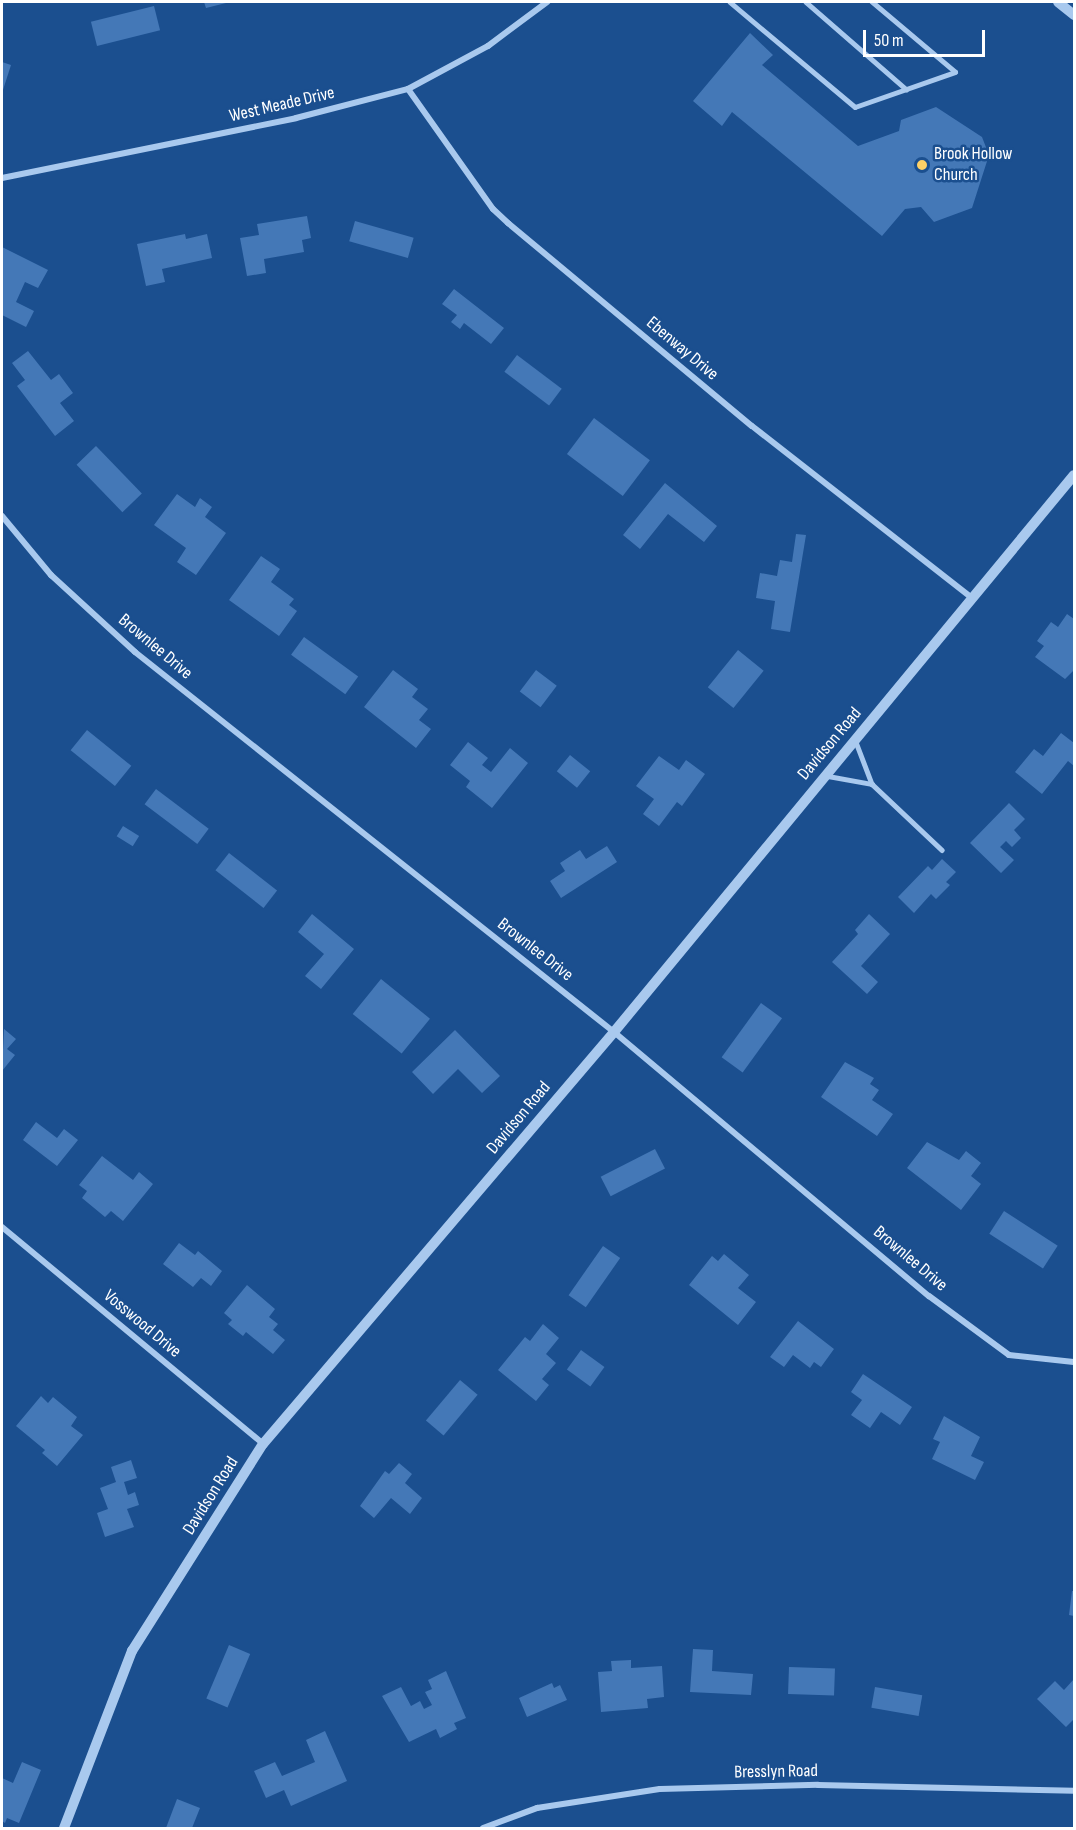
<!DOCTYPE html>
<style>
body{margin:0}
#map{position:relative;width:1076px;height:1830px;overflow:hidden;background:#1b4f8f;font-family:"Sofia Sans Condensed",sans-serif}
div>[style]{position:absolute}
.building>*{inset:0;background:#4478b7;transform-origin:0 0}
.service>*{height:4.5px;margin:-2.25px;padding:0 2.25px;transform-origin:2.25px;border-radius:2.25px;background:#a9c9ee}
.minor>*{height:6px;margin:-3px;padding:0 3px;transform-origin:3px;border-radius:3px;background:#a9c9ee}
.tertiary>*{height:10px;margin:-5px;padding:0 5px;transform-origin:5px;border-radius:5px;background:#a9c9ee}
.dots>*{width:16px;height:16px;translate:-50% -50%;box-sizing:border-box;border:3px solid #1b4f8f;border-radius:50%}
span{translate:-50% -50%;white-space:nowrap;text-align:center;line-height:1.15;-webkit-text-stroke:5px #1b4f8f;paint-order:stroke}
.street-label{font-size:18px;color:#fff}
.poi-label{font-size:18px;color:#fff}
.left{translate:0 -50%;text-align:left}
.frame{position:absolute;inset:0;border:3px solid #fff;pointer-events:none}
.scale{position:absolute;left:863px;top:30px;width:122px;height:27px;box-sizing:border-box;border:3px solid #fff;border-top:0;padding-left:8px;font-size:18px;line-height:21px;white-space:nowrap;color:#fff;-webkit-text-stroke:4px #1b4f8f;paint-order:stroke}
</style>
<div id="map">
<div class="building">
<i style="clip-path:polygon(204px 2px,230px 2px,206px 8px)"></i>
<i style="left:154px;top:6px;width:25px;height:65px;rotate:76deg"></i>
<i style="clip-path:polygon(750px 33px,773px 55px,762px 65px,858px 146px,899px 131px,901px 120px,936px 107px,982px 137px,989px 155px,972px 208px,934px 222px,921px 207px,905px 209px,882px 236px,732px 112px,722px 126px,693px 101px)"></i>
<i style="clip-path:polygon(2px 62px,11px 65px,2px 93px)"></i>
<i style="clip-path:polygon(307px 216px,311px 238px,302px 240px,304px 252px,264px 259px,266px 273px,247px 276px,240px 238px,259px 235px,257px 224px)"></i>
<i style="left:355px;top:221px;width:61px;height:21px;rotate:16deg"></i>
<i style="clip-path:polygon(185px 234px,186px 239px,207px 234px,212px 258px,162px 269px,165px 282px,146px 286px,137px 244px)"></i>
<i style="clip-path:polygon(2px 247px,48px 270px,38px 288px,25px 282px,16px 302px,34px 311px,26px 327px,2px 315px)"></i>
<i style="clip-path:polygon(454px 289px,504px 328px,491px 344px,464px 323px,460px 329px,451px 322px,457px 315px,442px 304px)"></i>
<i style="clip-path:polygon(28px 351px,51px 380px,59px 374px,73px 393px,60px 403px,74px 421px,55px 436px,17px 386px,25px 380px,12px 363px)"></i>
<i style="left:517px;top:355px;width:56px;height:21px;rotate:37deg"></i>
<i style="left:594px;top:418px;width:70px;height:45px;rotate:37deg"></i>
<i style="left:96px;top:446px;width:66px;height:27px;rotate:46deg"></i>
<i style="clip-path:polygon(665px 483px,717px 526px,704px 542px,668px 514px,640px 549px,623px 535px)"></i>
<i style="clip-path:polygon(177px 494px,195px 507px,200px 498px,212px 507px,205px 517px,226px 533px,196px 575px,177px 562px,186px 548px,154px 525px)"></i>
<i style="clip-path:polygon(796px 534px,806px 535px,790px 632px,771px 629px,775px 601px,756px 598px,760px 573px,777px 576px,780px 560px,792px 562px)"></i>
<i style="clip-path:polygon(261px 556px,280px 569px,271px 582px,294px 599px,289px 605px,297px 611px,279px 636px,229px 600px)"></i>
<i style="clip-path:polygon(1067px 614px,1074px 619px,1074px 670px,1065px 679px,1035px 657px,1044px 646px,1037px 641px,1051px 622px,1058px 627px)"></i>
<i style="left:304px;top:637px;width:67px;height:22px;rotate:36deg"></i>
<i style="left:738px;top:650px;width:33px;height:48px;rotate:39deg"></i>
<i style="clip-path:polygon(393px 670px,418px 689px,412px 697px,428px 709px,419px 720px,431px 729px,416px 748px,364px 707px)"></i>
<i style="left:536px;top:670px;width:26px;height:27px;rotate:37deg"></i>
<i style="left:87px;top:730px;width:57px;height:26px;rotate:39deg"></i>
<i style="clip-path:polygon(1061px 733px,1074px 743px,1074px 766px,1068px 761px,1042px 794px,1015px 772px,1034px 749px,1043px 756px)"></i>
<i style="clip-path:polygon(468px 742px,488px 758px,482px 765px,491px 772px,510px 748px,528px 763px,492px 808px,466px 787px,470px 781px,450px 765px)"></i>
<i style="left:570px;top:755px;width:26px;height:21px;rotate:39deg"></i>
<i style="clip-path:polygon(659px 756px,679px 770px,686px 760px,705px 774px,682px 806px,677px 802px,659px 826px,643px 814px,654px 799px,636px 786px)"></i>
<i style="left:156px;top:789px;width:66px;height:19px;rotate:37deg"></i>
<i style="clip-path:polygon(1009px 803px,1025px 819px,1014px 830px,1021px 838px,1012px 847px,1006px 841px,1000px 847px,1014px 860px,1001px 873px,970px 843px)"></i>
<i style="left:123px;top:826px;width:19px;height:12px;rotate:32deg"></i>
<i style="clip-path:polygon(607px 846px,617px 862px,561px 898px,550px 881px,565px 871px,560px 863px,580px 850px,586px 859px)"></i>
<i style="left:229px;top:853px;width:61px;height:22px;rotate:38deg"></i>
<i style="clip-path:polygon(942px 859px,956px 872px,946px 882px,950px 885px,936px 899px,931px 894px,914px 913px,898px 897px,928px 866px,932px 870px)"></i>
<i style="clip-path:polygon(312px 914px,354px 949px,321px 989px,305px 976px,324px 954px,298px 932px)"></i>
<i style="clip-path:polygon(869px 914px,890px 934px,861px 966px,878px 982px,867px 994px,832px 962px,858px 934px,855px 930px)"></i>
<i style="left:381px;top:979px;width:63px;height:45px;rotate:39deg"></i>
<i style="left:761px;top:1003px;width:26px;height:67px;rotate:36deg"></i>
<i style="clip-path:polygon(4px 1029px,16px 1039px,7px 1049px,15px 1055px,2px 1071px)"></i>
<i style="clip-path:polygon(455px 1030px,500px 1076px,482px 1093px,458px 1069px,433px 1094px,412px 1072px)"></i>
<i style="clip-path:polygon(845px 1062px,874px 1078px,870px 1084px,879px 1090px,872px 1100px,893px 1114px,877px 1136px,821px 1097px)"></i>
<i style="clip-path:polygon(36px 1122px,57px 1138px,64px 1129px,78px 1140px,57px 1166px,23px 1140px)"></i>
<i style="clip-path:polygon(927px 1142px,959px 1160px,966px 1151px,981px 1163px,971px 1176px,981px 1184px,961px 1210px,907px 1168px)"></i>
<i style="left:655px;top:1149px;width:22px;height:61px;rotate:63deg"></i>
<i style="clip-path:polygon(102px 1156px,133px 1180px,139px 1172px,153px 1184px,123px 1221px,111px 1211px,105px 1217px,82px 1198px,87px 1191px,79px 1185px)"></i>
<i style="left:1004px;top:1211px;width:64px;height:27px;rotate:33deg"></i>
<i style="clip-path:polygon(179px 1243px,195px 1255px,198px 1251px,222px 1271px,211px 1286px,201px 1278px,193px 1287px,163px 1264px)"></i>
<i style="left:603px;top:1246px;width:21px;height:60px;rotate:35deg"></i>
<i style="clip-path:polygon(724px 1254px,749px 1275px,738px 1288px,756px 1302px,738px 1325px,689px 1285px,712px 1256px,718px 1261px)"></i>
<i style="clip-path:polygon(247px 1285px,275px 1309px,269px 1317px,278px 1324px,273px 1330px,285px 1340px,273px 1354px,246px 1332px,243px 1336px,228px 1324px,232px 1320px,224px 1313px)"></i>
<i style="clip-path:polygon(798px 1321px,834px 1349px,821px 1367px,814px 1362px,810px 1368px,793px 1355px,784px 1367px,770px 1357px)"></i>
<i style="clip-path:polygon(543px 1324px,559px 1338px,546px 1354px,556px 1363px,542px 1379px,549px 1385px,536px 1401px,498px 1370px,525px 1337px,530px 1341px)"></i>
<i style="left:581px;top:1350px;width:29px;height:24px;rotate:36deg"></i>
<i style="clip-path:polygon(863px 1374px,912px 1407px,900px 1425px,881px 1412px,870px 1428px,851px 1415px,862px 1400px,851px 1392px)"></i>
<i style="left:460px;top:1380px;width:23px;height:53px;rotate:40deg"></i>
<i style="clip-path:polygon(41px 1396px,48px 1403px,53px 1397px,77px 1417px,71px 1426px,83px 1435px,57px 1466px,42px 1453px,45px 1450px,16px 1426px)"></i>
<i style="clip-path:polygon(944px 1416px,980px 1437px,971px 1456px,984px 1462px,975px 1480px,932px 1459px,940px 1442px,933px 1439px)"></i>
<i style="clip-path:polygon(131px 1460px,137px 1478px,124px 1482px,128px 1495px,135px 1492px,139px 1505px,127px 1509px,134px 1527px,105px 1537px,97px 1513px,108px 1509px,100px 1488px,116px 1482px,111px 1467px)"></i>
<i style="clip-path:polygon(399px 1463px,412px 1474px,405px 1483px,422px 1498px,410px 1514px,391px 1498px,374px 1518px,360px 1506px,385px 1471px,389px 1474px)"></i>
<i style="clip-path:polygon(1072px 1591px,1074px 1591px,1074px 1616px,1069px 1615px)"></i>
<i style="left:229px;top:1645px;width:23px;height:58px;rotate:23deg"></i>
<i style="clip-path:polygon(693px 1649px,713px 1650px,712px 1671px,753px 1674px,751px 1695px,690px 1692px)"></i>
<i style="clip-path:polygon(631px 1660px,631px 1668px,662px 1666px,664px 1697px,647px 1699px,648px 1708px,601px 1712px,598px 1672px,612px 1671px,611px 1661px)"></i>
<i style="left:789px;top:1667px;width:46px;height:27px;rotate:2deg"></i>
<i style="clip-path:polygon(446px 1671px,466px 1718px,454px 1723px,457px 1729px,440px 1738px,436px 1729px,409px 1742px,382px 1696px,401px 1687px,411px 1706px,420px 1701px,424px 1709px,432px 1705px,425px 1692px,432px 1689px,428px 1680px)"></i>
<i style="clip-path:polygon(1074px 1679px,1074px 1719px,1066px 1727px,1037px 1699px,1055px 1681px,1064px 1690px)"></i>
<i style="clip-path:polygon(552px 1683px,554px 1688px,560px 1685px,567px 1700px,527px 1717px,519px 1698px)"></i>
<i style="left:875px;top:1687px;width:48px;height:21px;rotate:10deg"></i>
<i style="clip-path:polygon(325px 1731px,347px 1781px,291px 1806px,284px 1790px,266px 1798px,254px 1771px,275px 1762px,282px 1776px,315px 1762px,306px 1740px)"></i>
<i style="clip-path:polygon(22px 1762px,41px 1770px,19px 1823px,7px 1818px,5px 1823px,2px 1821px,2px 1778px,13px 1783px)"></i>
<i style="clip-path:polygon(177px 1799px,200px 1808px,192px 1828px,166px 1828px)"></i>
</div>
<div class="service">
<i style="left:730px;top:2px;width:163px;rotate:40deg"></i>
<i style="left:855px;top:107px;width:106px;rotate:-19.3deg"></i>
<i style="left:955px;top:72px;width:109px;rotate:-139.9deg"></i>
<i style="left:806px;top:2px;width:133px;rotate:41deg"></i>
<i style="left:856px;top:742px;width:45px;rotate:69.1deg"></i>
<i style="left:872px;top:784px;width:96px;rotate:43.3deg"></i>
<i style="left:828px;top:776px;width:45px;rotate:10.3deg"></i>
</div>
<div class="minor">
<i style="left:408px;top:89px;width:147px;rotate:54.7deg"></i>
<i style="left:493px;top:209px;width:21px;rotate:43deg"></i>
<i style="left:508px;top:223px;width:317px;rotate:39.8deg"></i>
<i style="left:752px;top:426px;width:279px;rotate:38deg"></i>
<i style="left:2px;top:178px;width:300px;rotate:-11.5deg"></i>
<i style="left:296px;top:118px;width:116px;rotate:-14.5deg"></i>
<i style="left:408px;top:89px;width:91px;rotate:-28.3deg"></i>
<i style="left:488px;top:46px;width:74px;rotate:-36.7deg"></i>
<i style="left:2px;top:516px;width:77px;rotate:50.3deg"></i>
<i style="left:51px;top:575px;width:114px;rotate:42.5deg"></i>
<i style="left:135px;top:652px;width:611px;rotate:38.43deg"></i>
<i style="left:614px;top:1032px;width:411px;rotate:40deg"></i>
<i style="left:929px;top:1296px;width:99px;rotate:36.4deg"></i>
<i style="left:1009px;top:1355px;width:65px;rotate:6.1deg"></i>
<i style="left:2px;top:1227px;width:339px;rotate:39.7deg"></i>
<i style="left:483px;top:1828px;width:58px;rotate:-20.3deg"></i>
<i style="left:537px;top:1808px;width:124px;rotate:-8.8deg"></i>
<i style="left:660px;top:1789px;width:158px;rotate:-1.5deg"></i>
<i style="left:818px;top:1785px;width:256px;rotate:1.3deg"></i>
</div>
<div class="tertiary">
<i style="left:1058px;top:2px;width:21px;rotate:39deg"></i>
<i style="left:64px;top:1828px;width:190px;rotate:-69deg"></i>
<i style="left:132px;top:1651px;width:245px;rotate:-57.7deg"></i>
<i style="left:263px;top:1444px;width:541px;rotate:-49.57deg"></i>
<i style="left:614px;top:1032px;width:722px;rotate:-50.45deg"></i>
</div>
<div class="dots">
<i style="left:922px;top:165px;background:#ffd166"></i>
</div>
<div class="street-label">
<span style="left:282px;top:105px;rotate:-13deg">West Meade Drive</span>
<span style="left:682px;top:349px;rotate:40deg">Ebenway Drive</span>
<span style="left:155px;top:647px;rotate:40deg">Brownlee Drive</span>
<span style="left:830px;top:744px;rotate:-50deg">Davidson Road</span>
<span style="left:535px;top:950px;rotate:38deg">Brownlee Drive</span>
<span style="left:519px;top:1118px;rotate:-50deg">Davidson Road</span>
<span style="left:910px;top:1259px;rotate:40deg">Brownlee Drive</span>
<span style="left:142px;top:1324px;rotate:40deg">Vosswood Drive</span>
<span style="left:211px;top:1496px;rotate:-58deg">Davidson Road</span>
<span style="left:776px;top:1772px;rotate:-1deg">Bresslyn Road</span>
</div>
<div class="poi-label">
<span class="left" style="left:934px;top:165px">Brook Hollow<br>Church</span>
</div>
<div class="frame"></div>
<div class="scale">50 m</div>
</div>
